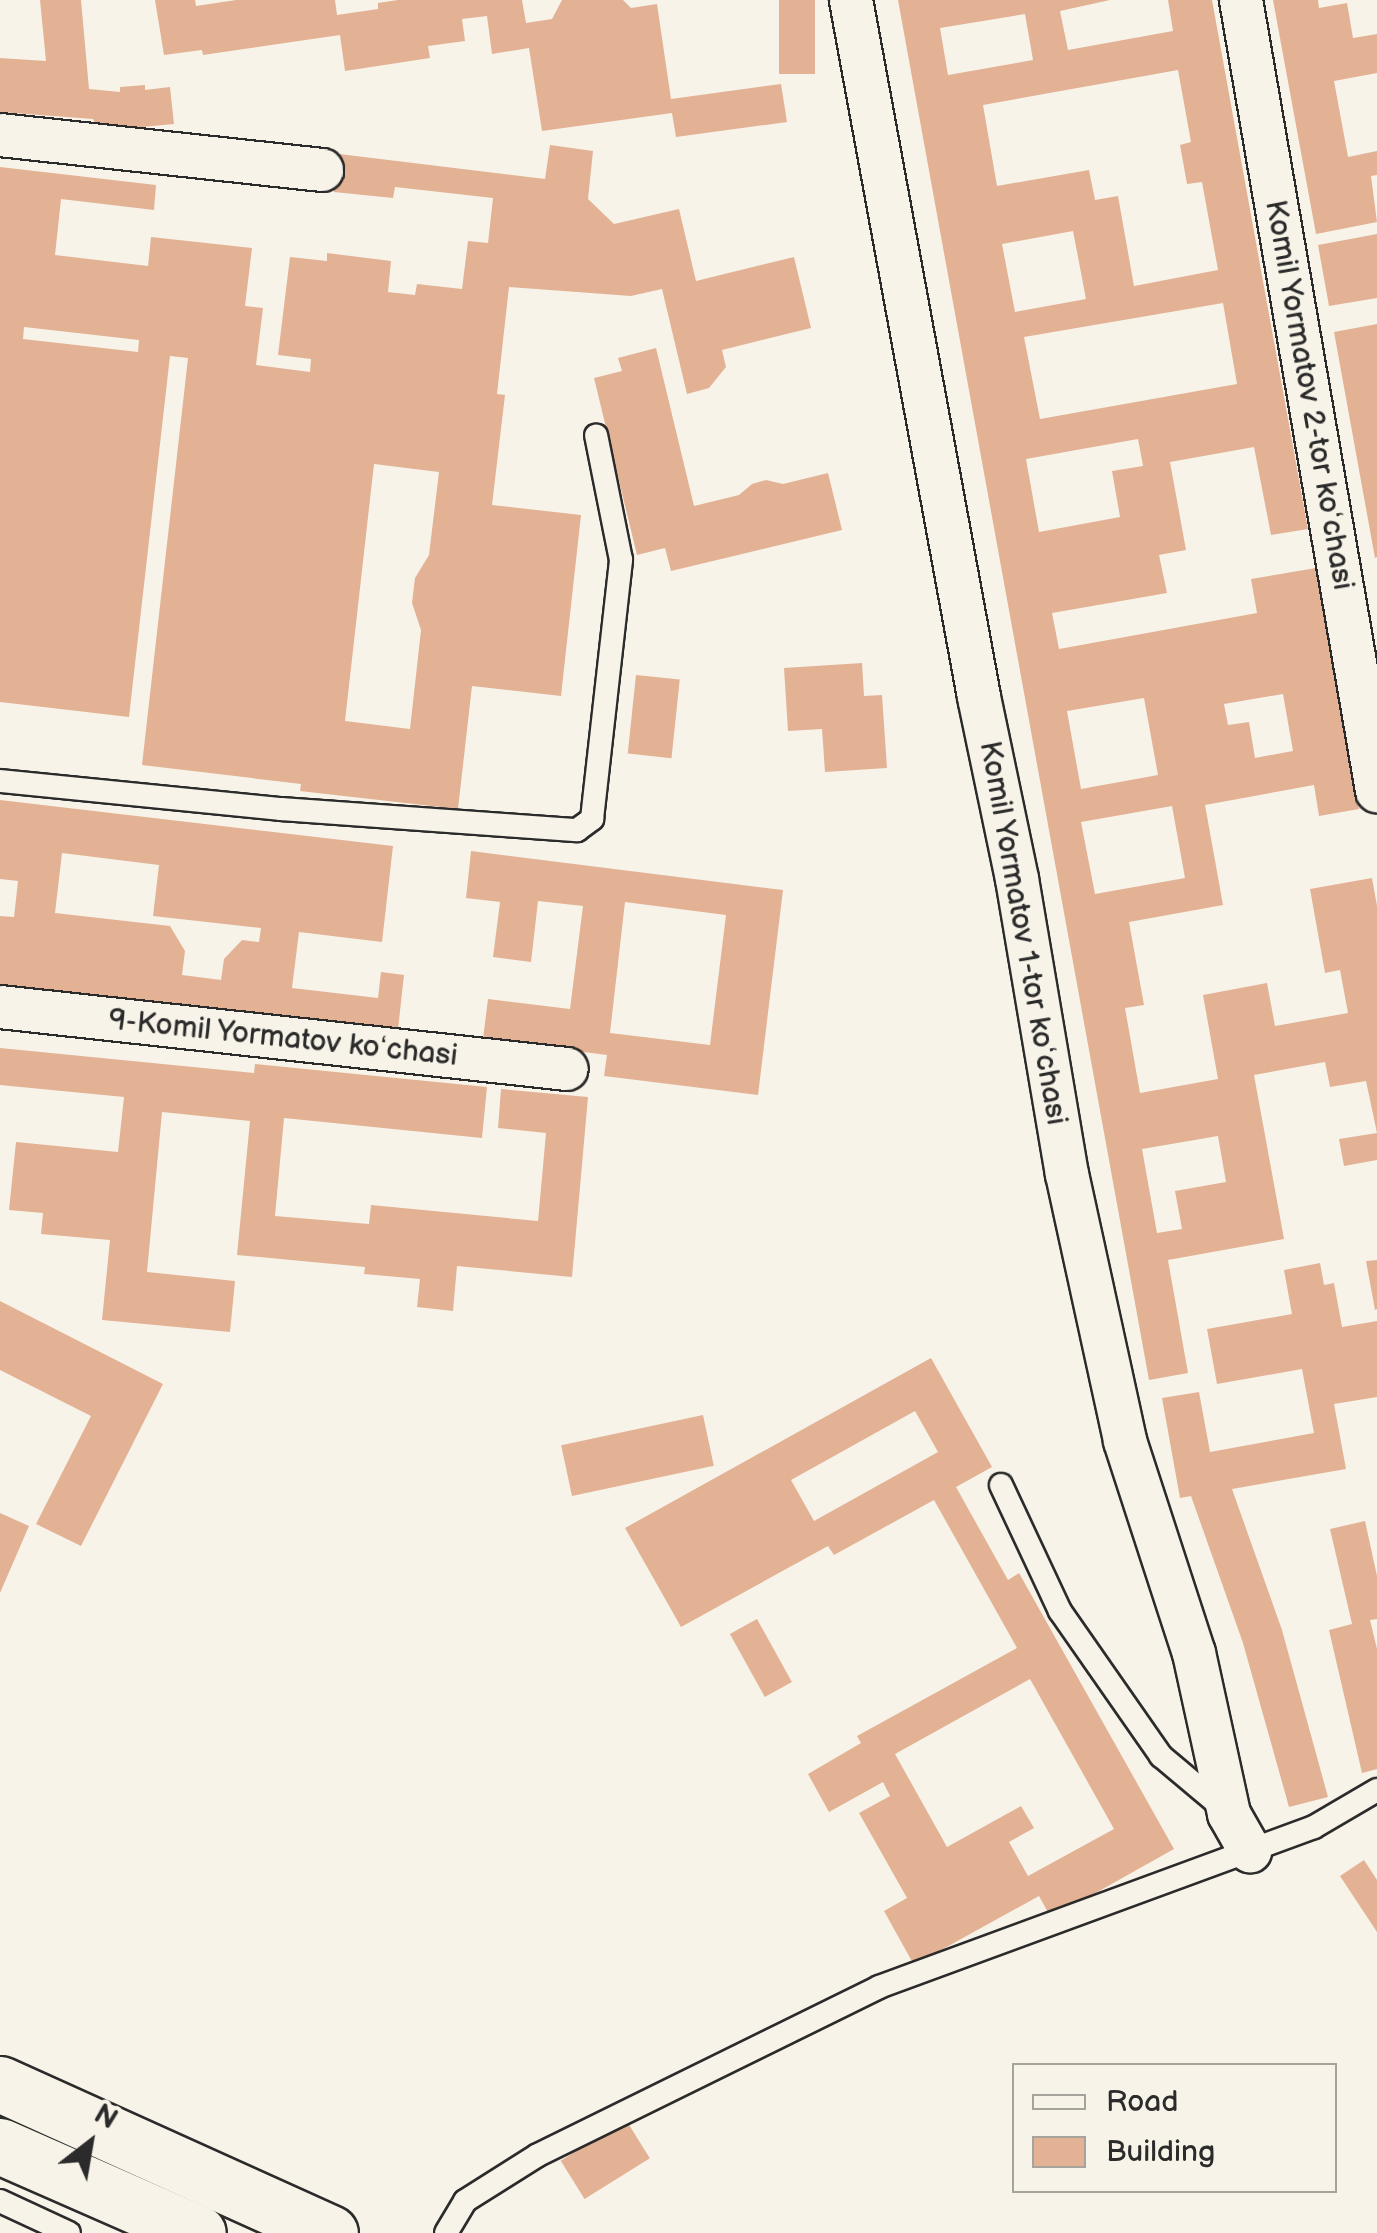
<!DOCTYPE html>
<meta charset="utf-8">
<style>
body{margin:0}
#map{position:relative;width:1377px;height:2233px;overflow:hidden;background:#f7f3e8;font-family:"Balsamiq Sans",sans-serif}
div>[style]{position:absolute}
.building>*{inset:0;background:#e3b295;transform-origin:0 0}
.roads{filter:drop-shadow(2px 0 #2b2b2b) drop-shadow(-2px 0 #2b2b2b) drop-shadow(0 2px #2b2b2b) drop-shadow(0 -2px #2b2b2b)}
.service>*{height:22px;margin:-11px;padding:0 11px;transform-origin:11px;border-radius:11px;background:#f7f3e8}
.minor>*{height:42px;margin:-21px;padding:0 21px;transform-origin:21px;border-radius:21px;background:#f7f3e8}
.primary>*{height:55px;margin:-27.5px;padding:0 27.5px;transform-origin:27.5px;border-radius:27.5px;background:#f7f3e8}
span{translate:-50% -50%;white-space:nowrap;text-align:center;line-height:1.15;-webkit-text-stroke:8px #f7f3e8;paint-order:stroke}
.street-label{font-size:30px;color:#2b2b2b}
.legend{position:absolute;left:1012px;top:2063px;width:325px;height:130px;box-sizing:border-box;background:#f7f3e8;border:2px solid #a5a39c;margin:0;padding:12px 18px;list-style:none;font-size:30px;color:#2b2b2b}
.legend li{display:flex;align-items:center;gap:20px;height:50px}
.legend b{width:50px;border:2px solid #a5a39c}
.north{position:absolute;left:40px;top:2093px;width:100px;height:100px;-webkit-text-stroke:8px #f7f3e8;paint-order:stroke;rotate:31deg;font-size:28px;font-weight:700;line-height:40px;text-align:center;color:#2b2b2b}
.north::after{content:'';display:block;margin:auto;width:35px;height:45px;background:#2b2b2b;clip-path:polygon(50% 0,100% 100%,50% 72%,0 100%)}
</style>
<div id="map">
<div class="building">
<i style="clip-path:polygon(40px 0,81px 0,89px 89px,120px 92px,120px 87px,145px 85px,145px 90px,170px 87px,174px 124px,99px 131px,93px 119px,0 112px,0 58px,46px 61px)"></i>
<i style="clip-path:polygon(155px 0,195px 0,196px 6px,236px 0,335px 0,337px 15px,378px 9px,378px 3px,398px 0,522px 0,526px 23px,552px 19px,562px 0,623px 0,631px 8px,657px 4px,671px 99px,781px 84px,787px 122px,676px 137px,672px 113px,542px 131px,529px 48px,492px 54px,487px 16px,462px 19px,465px 41px,428px 46px,430px 58px,345px 71px,340px 35px,203px 55px,202px 50px,164px 55px)"></i>
<i style="left:779px;top:0;width:36px;height:74px"></i>
<i style="clip-path:polygon(evenodd,898px 0,1110px 0,1060px 11px,1068px 50px,1173px 31px,1168px 0,1212px 0,1308px 529px,1271px 535px,1254px 447px,1170px 462px,1186px 550px,1159px 555px,1167px 593px,1052px 613px,1059px 649px,1257px 613px,1251px 579px,1316px 568px,1359px 809px,1319px 816px,1314px 785px,1205px 805px,1223px 905px,1129px 922px,1144px 1005px,1125px 1008px,1140px 1093px,1218px 1079px,1203px 995px,1267px 983px,1275px 1026px,1348px 1013px,1340px 970px,1325px 973px,1310px 889px,1372px 878px,1377px 906px,1377px 1133px,1366px 1081px,1330px 1087px,1325px 1062px,1254px 1075px,1284px 1239px,1168px 1260px,1188px 1373px,1149px 1380px,898px 0,1025px 14px,1033px 60px,948px 75px,940px 28px,1025px 14px,898px 0,1178px 70px,1191px 142px,1180px 145px,1187px 184px,1202px 182px,1218px 270px,1134px 286px,1118px 196px,1095px 200px,1089px 170px,997px 186px,983px 105px,1178px 70px,898px 0,1073px 231px,1086px 299px,1015px 312px,1002px 244px,1073px 231px,898px 0,1223px 303px,1237px 384px,1040px 419px,1024px 337px,1223px 303px,898px 0,1138px 439px,1143px 466px,1112px 471px,1120px 517px,1039px 532px,1026px 459px,1138px 439px,898px 0,1283px 694px,1293px 751px,1255px 758px,1249px 722px,1228px 725px,1224px 704px,1283px 694px,898px 0,1144px 698px,1158px 775px,1081px 789px,1067px 711px,1144px 698px,898px 0,1172px 806px,1185px 878px,1095px 894px,1081px 822px,1172px 806px,898px 0,1218px 1136px,1226px 1182px,1175px 1191px,1182px 1229px,1157px 1233px,1142px 1149px,1218px 1136px)"></i>
<i style="clip-path:polygon(1273px 0,1318px 0,1319px 8px,1347px 3px,1353px 38px,1377px 34px,1377px 73px,1334px 81px,1348px 157px,1377px 151px,1377px 175px,1371px 176px,1377px 222px,1316px 234px)"></i>
<i style="clip-path:polygon(evenodd,550px 145px,593px 151px,588px 199px,614px 224px,679px 209px,696px 281px,794px 257px,811px 328px,722px 350px,726px 367px,709px 388px,687px 394px,662px 289px,631px 296px,509px 287px,497px 394px,505px 395px,492px 505px,581px 515px,561px 696px,472px 686px,458px 809px,300px 791px,301px 784px,142px 765px,188px 358px,170px 356px,129px 717px,0 702px,0 167px,156px 185px,154px 210px,61px 199px,55px 255px,148px 266px,151px 237px,252px 248px,245px 306px,263px 308px,256px 365px,310px 372px,311px 359px,278px 355px,290px 257px,327px 261px,327px 253px,391px 261px,388px 292px,415px 295px,417px 284px,462px 289px,468px 241px,488px 243px,493px 198px,395px 187px,393px 198px,334px 192px,339px 154px,545px 179px,550px 145px,24px 327px,139px 340px,138px 352px,23px 339px,24px 327px,550px 145px,374px 464px,439px 472px,429px 555px,415px 578px,412px 603px,421px 630px,410px 729px,345px 721px,374px 464px)"></i>
<i style="clip-path:polygon(1377px 234px,1377px 298px,1329px 306px,1318px 245px)"></i>
<i style="clip-path:polygon(1377px 324px,1377px 557px,1375px 558px,1334px 332px)"></i>
<i style="clip-path:polygon(656px 348px,694px 506px,739px 495px,752px 484px,766px 480px,783px 484px,828px 473px,842px 530px,671px 571px,665px 548px,637px 555px,594px 378px,622px 371px,618px 358px)"></i>
<i style="clip-path:polygon(862px 663px,864px 696px,882px 695px,887px 768px,825px 772px,822px 729px,788px 731px,784px 668px)"></i>
<i style="left:636px;top:675px;width:44px;height:79px;rotate:6deg"></i>
<i style="clip-path:polygon(evenodd,0 800px,393px 846px,382px 942px,299px 932px,292px 988px,378px 998px,381px 972px,404px 975px,398px 1029px,375px 1026px,374px 1038px,0 994px,0 916px,14px 917px,18px 881px,0 879px,0 800px,62px 853px,159px 865px,153px 916px,261px 928px,259px 942px,242px 940px,224px 959px,221px 980px,182px 975px,185px 951px,170px 926px,55px 913px,62px 853px)"></i>
<i style="clip-path:polygon(evenodd,471px 851px,783px 890px,758px 1095px,604px 1076px,607px 1055px,483px 1039px,488px 999px,570px 1009px,583px 906px,538px 901px,531px 962px,493px 957px,500px 902px,466px 898px,471px 851px,625px 902px,726px 915px,710px 1045px,610px 1033px,625px 902px)"></i>
<i style="clip-path:polygon(0 1048px,254px 1073px,255px 1064px,487px 1087px,482px 1138px,284px 1118px,275px 1216px,369px 1224px,371px 1205px,538px 1221px,546px 1133px,498px 1128px,501px 1089px,588px 1097px,572px 1277px,457px 1266px,453px 1311px,417px 1307px,420px 1279px,364px 1274px,365px 1267px,237px 1255px,250px 1121px,162px 1112px,147px 1272px,235px 1281px,230px 1332px,102px 1320px,110px 1240px,41px 1234px,43px 1213px,9px 1210px,16px 1142px,118px 1152px,124px 1097px,0 1085px)"></i>
<i style="clip-path:polygon(1377px 1133px,1377px 1160px,1344px 1166px,1339px 1139px)"></i>
<i style="clip-path:polygon(1377px 1260px,1377px 1309px,1375px 1310px,1366px 1261px)"></i>
<i style="clip-path:polygon(1320px 1263px,1324px 1285px,1334px 1283px,1342px 1327px,1377px 1321px,1377px 1397px,1334px 1404px,1346px 1469px,1232px 1489px,1282px 1630px,1328px 1797px,1289px 1807px,1243px 1643px,1191px 1496px,1180px 1498px,1162px 1398px,1199px 1392px,1210px 1452px,1314px 1433px,1302px 1369px,1217px 1384px,1207px 1329px,1292px 1314px,1284px 1270px)"></i>
<i style="clip-path:polygon(0 1301px,163px 1384px,81px 1546px,36px 1524px,91px 1416px,0 1370px)"></i>
<i style="clip-path:polygon(evenodd,931px 1358px,992px 1467px,956px 1487px,1008px 1580px,1019px 1573px,1174px 1849px,1051px 1918px,1039px 1896px,914px 1965px,884px 1911px,907px 1898px,859px 1813px,890px 1796px,883px 1782px,829px 1812px,808px 1774px,861px 1743px,857px 1736px,1017px 1648px,934px 1500px,834px 1555px,828px 1546px,681px 1627px,625px 1528px,931px 1358px,915px 1411px,938px 1452px,814px 1521px,791px 1480px,915px 1411px,931px 1358px,1030px 1679px,1114px 1829px,1028px 1876px,1009px 1842px,1034px 1828px,1021px 1806px,947px 1847px,895px 1754px,1030px 1679px)"></i>
<i style="left:703px;top:1415px;width:52px;height:145px;rotate:78deg"></i>
<i style="clip-path:polygon(0 1513px,29px 1526px,0 1593px)"></i>
<i style="clip-path:polygon(1365px 1521px,1377px 1576px,1377px 1619px,1370px 1620px,1377px 1649px,1377px 1769px,1362px 1773px,1329px 1630px,1352px 1624px,1330px 1529px)"></i>
<i style="left:757px;top:1619px;width:72px;height:31px;rotate:61deg"></i>
<i style="clip-path:polygon(1364px 1860px,1377px 1880px,1377px 1932px,1340px 1876px)"></i>
<i style="left:626px;top:2120px;width:45px;height:77px;rotate:58deg"></i>
</div>
<div class="roads">
<div class="service">
<i style="left:0;top:781px;width:282px;rotate:5.7deg"></i>
<i style="left:281px;top:809px;width:297px;rotate:4.1deg"></i>
<i style="left:577px;top:830px;width:19px;rotate:-36deg"></i>
<i style="left:592px;top:819px;width:261px;rotate:-83.6deg"></i>
<i style="left:621px;top:560px;width:127px;rotate:-101.3deg"></i>
<i style="left:1001px;top:1485px;width:139px;rotate:64.9deg"></i>
<i style="left:1060px;top:1611px;width:177px;rotate:55.1deg"></i>
<i style="left:1161px;top:1756px;width:81px;rotate:40deg"></i>
<i style="left:0;top:2201px;width:76px;rotate:24.9deg"></i>
<i style="left:446px;top:2233px;width:37px;rotate:-59deg"></i>
<i style="left:465px;top:2201px;width:86px;rotate:-32.2deg"></i>
<i style="left:538px;top:2155px;width:380px;rotate:-26.2deg"></i>
<i style="left:879px;top:1987px;width:463px;rotate:-20.2deg"></i>
<i style="left:1314px;top:1827px;width:73px;rotate:-30.4deg"></i>
</div>
<div class="minor">
<i style="left:851px;top:0;width:709px;rotate:79.59deg"></i>
<i style="left:979px;top:697px;width:186px;rotate:78.2deg"></i>
<i style="left:1017px;top:879px;width:299px;rotate:80.4deg"></i>
<i style="left:1067px;top:1174px;width:273px;rotate:77.7deg"></i>
<i style="left:1125px;top:1441px;width:223px;rotate:72deg"></i>
<i style="left:1194px;top:1653px;width:165px;rotate:77.7deg"></i>
<i style="left:1229px;top:1814px;width:43px;rotate:60.4deg"></i>
<i style="left:1241px;top:0;width:803px;rotate:80.24deg"></i>
<i style="left:0;top:135px;width:324px;rotate:6.2deg"></i>
<i style="left:0;top:1007px;width:570px;rotate:6.24deg"></i>
</div>
<div class="primary">
<i style="left:0;top:2084px;width:362px;rotate:24.3deg"></i>
<i style="left:0;top:2146px;width:216px;rotate:23.7deg"></i>
</div>
</div>
<div class="street-label">
<span style="left:1309px;top:395px;rotate:80deg">Komil Yormatov 2-tor koʻchasi</span>
<span style="left:1023px;top:933px;rotate:80deg">Komil Yormatov 1-tor koʻchasi</span>
<span style="left:283px;top:1038px;rotate:6deg">9-Komil Yormatov koʻchasi</span>
</div>
<ul class="legend">
<li><b style="height:12px;background:#f7f3e8"></b>Road</li>
<li><b style="height:28px;background:#e3b295"></b>Building</li>
</ul>
<div class="north">N</div>
</div>
